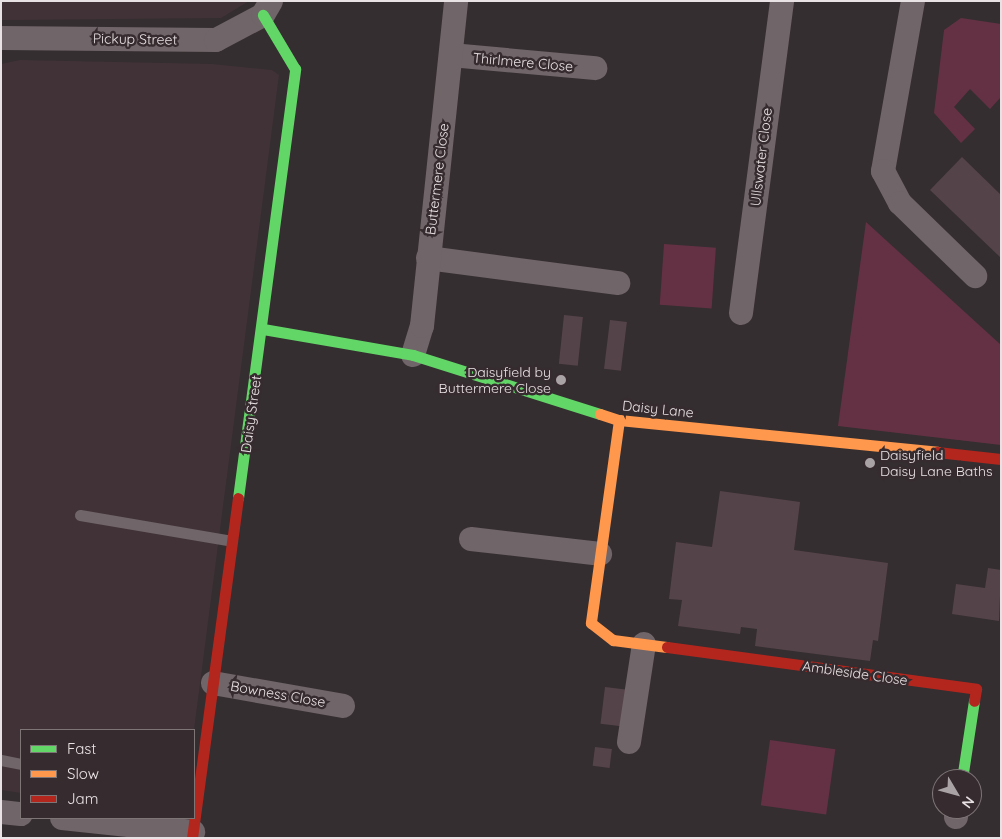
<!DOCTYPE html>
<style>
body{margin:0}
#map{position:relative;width:1002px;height:839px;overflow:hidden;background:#342e30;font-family:Quicksand,sans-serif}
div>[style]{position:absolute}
.built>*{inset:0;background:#413237}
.green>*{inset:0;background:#643144;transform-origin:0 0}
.building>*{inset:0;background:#55434a;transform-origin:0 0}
.lane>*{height:11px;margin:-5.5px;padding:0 5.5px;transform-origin:5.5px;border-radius:5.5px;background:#706568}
.street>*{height:24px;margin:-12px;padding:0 12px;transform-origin:12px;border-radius:12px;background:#706568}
.fast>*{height:11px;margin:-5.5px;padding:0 5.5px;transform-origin:5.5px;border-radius:5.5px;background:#63d668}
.slow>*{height:11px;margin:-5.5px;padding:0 5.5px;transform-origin:5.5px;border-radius:5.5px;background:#ff974d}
.jam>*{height:11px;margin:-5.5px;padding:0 5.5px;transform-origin:5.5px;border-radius:5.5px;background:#b3261e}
.dots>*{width:14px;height:14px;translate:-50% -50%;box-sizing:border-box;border:2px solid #362c2f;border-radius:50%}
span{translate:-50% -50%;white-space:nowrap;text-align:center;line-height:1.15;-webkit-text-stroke:5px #362c2f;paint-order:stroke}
.street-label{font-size:14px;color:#e9e2e4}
.poi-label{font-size:14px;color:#e9e2e4}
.right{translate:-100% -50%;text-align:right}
.left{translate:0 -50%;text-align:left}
.frame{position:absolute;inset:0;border:2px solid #e9e2e4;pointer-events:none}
.legend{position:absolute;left:20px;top:729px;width:175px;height:90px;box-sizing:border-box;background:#362c2f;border:1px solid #7e7577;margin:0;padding:6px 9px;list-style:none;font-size:15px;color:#e9e2e4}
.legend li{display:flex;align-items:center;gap:10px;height:25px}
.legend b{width:25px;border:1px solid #7e7577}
.north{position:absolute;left:932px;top:769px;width:50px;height:50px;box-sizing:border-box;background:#362c2f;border:1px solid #7e7577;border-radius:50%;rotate:127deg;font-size:14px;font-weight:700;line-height:20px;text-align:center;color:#e9e2e4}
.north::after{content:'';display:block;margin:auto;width:18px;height:22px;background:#aaa3a5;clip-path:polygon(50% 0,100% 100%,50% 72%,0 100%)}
</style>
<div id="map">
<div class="built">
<i style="clip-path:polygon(1px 1px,249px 1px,221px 18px,9px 20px,1px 20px)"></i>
<i style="clip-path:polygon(20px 60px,212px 64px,272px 70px,279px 75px,194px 730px,21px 730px,21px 793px,1px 790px,1px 64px)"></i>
</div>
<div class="green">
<i style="clip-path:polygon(961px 18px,1001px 24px,1001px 97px,990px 109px,970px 89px,954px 107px,975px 129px,961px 143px,934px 113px,944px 30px)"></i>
<i style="clip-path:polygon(866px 222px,1001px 345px,1001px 445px,838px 426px)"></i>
<i style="left:664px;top:244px;width:52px;height:61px;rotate:4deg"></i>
<i style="left:770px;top:740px;width:66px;height:66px;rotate:8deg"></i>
</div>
<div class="building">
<i style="clip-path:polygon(962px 157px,1001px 195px,1001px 258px,930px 190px)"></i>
<i style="left:564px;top:315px;width:19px;height:49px;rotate:6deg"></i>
<i style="left:610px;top:320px;width:17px;height:49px;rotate:7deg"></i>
<i style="clip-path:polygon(720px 491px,800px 502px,794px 550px,888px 563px,878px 641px,873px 640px,870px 661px,755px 646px,757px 629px,741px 627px,740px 634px,678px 626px,682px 600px,669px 599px,676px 542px,712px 547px)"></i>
<i style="clip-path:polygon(988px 568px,1001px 570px,999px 621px,952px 614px,956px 584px,985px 588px)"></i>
<i style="left:605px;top:687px;width:25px;height:37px;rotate:7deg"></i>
<i style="left:595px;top:747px;width:17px;height:19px;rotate:7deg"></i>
</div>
<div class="lane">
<i style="left:80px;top:515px;width:154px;rotate:9.7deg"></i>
<i style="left:1px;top:760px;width:20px;rotate:11deg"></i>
</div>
<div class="street">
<i style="left:913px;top:1px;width:173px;rotate:100deg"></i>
<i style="left:883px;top:171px;width:36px;rotate:62deg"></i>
<i style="left:900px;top:203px;width:105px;rotate:44.2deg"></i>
<i style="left:1px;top:38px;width:215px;rotate:0.5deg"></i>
<i style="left:216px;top:40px;width:53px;rotate:-28deg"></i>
<i style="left:263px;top:15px;width:16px;rotate:-60deg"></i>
<i style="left:451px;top:55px;width:145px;rotate:5.2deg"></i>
<i style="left:428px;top:258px;width:192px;rotate:7.5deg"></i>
<i style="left:741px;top:313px;width:315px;rotate:-82.5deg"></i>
<i style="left:413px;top:355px;width:30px;rotate:-73deg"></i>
<i style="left:422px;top:326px;width:327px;rotate:-84deg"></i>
<i style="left:471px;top:539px;width:130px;rotate:6.6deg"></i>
<i style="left:213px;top:683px;width:132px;rotate:10deg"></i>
<i style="left:629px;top:742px;width:99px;rotate:-81.3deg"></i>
<i style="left:1px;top:812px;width:20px;rotate:6deg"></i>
<i style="left:956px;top:817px;width:8px;rotate:-83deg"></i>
<i style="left:62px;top:818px;width:132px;rotate:6.1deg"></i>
</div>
<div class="fast">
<i style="left:263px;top:329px;width:152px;rotate:9.8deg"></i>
<i style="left:413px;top:355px;width:196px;rotate:17.5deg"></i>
<i style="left:238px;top:498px;width:433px;rotate:-82.4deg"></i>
<i style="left:295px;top:69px;width:63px;rotate:-120.7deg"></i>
<i style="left:962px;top:779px;width:79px;rotate:-81.3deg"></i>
</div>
<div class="slow">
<i style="left:600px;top:414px;width:20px;rotate:18deg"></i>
<i style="left:619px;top:420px;width:320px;rotate:5.7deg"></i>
<i style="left:619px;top:420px;width:205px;rotate:97.9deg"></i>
<i style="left:591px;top:623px;width:28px;rotate:38deg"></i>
<i style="left:613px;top:640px;width:54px;rotate:7.4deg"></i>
</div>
<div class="jam">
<i style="left:937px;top:452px;width:64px;rotate:6.2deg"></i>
<i style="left:667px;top:647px;width:312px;rotate:7.7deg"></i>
<i style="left:976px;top:689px;width:12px;rotate:99deg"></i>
<i style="left:192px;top:838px;width:343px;rotate:-82.3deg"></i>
</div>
<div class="dots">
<i style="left:561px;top:380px;background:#aaa3a5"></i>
<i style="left:870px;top:463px;background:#aaa3a5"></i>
</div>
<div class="street-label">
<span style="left:135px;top:39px;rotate:1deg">Pickup Street</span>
<span style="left:523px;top:62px;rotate:5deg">Thirlmere Close</span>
<span style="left:761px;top:157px;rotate:-83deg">Ullswater Close</span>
<span style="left:437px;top:179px;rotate:-83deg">Buttermere Close</span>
<span style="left:658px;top:409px;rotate:6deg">Daisy Lane</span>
<span style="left:251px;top:414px;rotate:-82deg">Daisy Street</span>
<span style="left:855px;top:673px;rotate:8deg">Ambleside Close</span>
<span style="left:278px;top:694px;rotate:10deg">Bowness Close</span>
</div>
<div class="poi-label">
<span class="right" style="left:551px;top:380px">Daisyfield by<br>Buttermere Close</span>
<span class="left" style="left:880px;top:463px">Daisyfield<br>Daisy Lane Baths</span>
</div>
<div class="frame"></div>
<ul class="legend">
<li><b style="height:6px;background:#63d668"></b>Fast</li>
<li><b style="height:6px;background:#ff974d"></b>Slow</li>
<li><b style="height:6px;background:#b3261e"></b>Jam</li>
</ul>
<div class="north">N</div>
</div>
